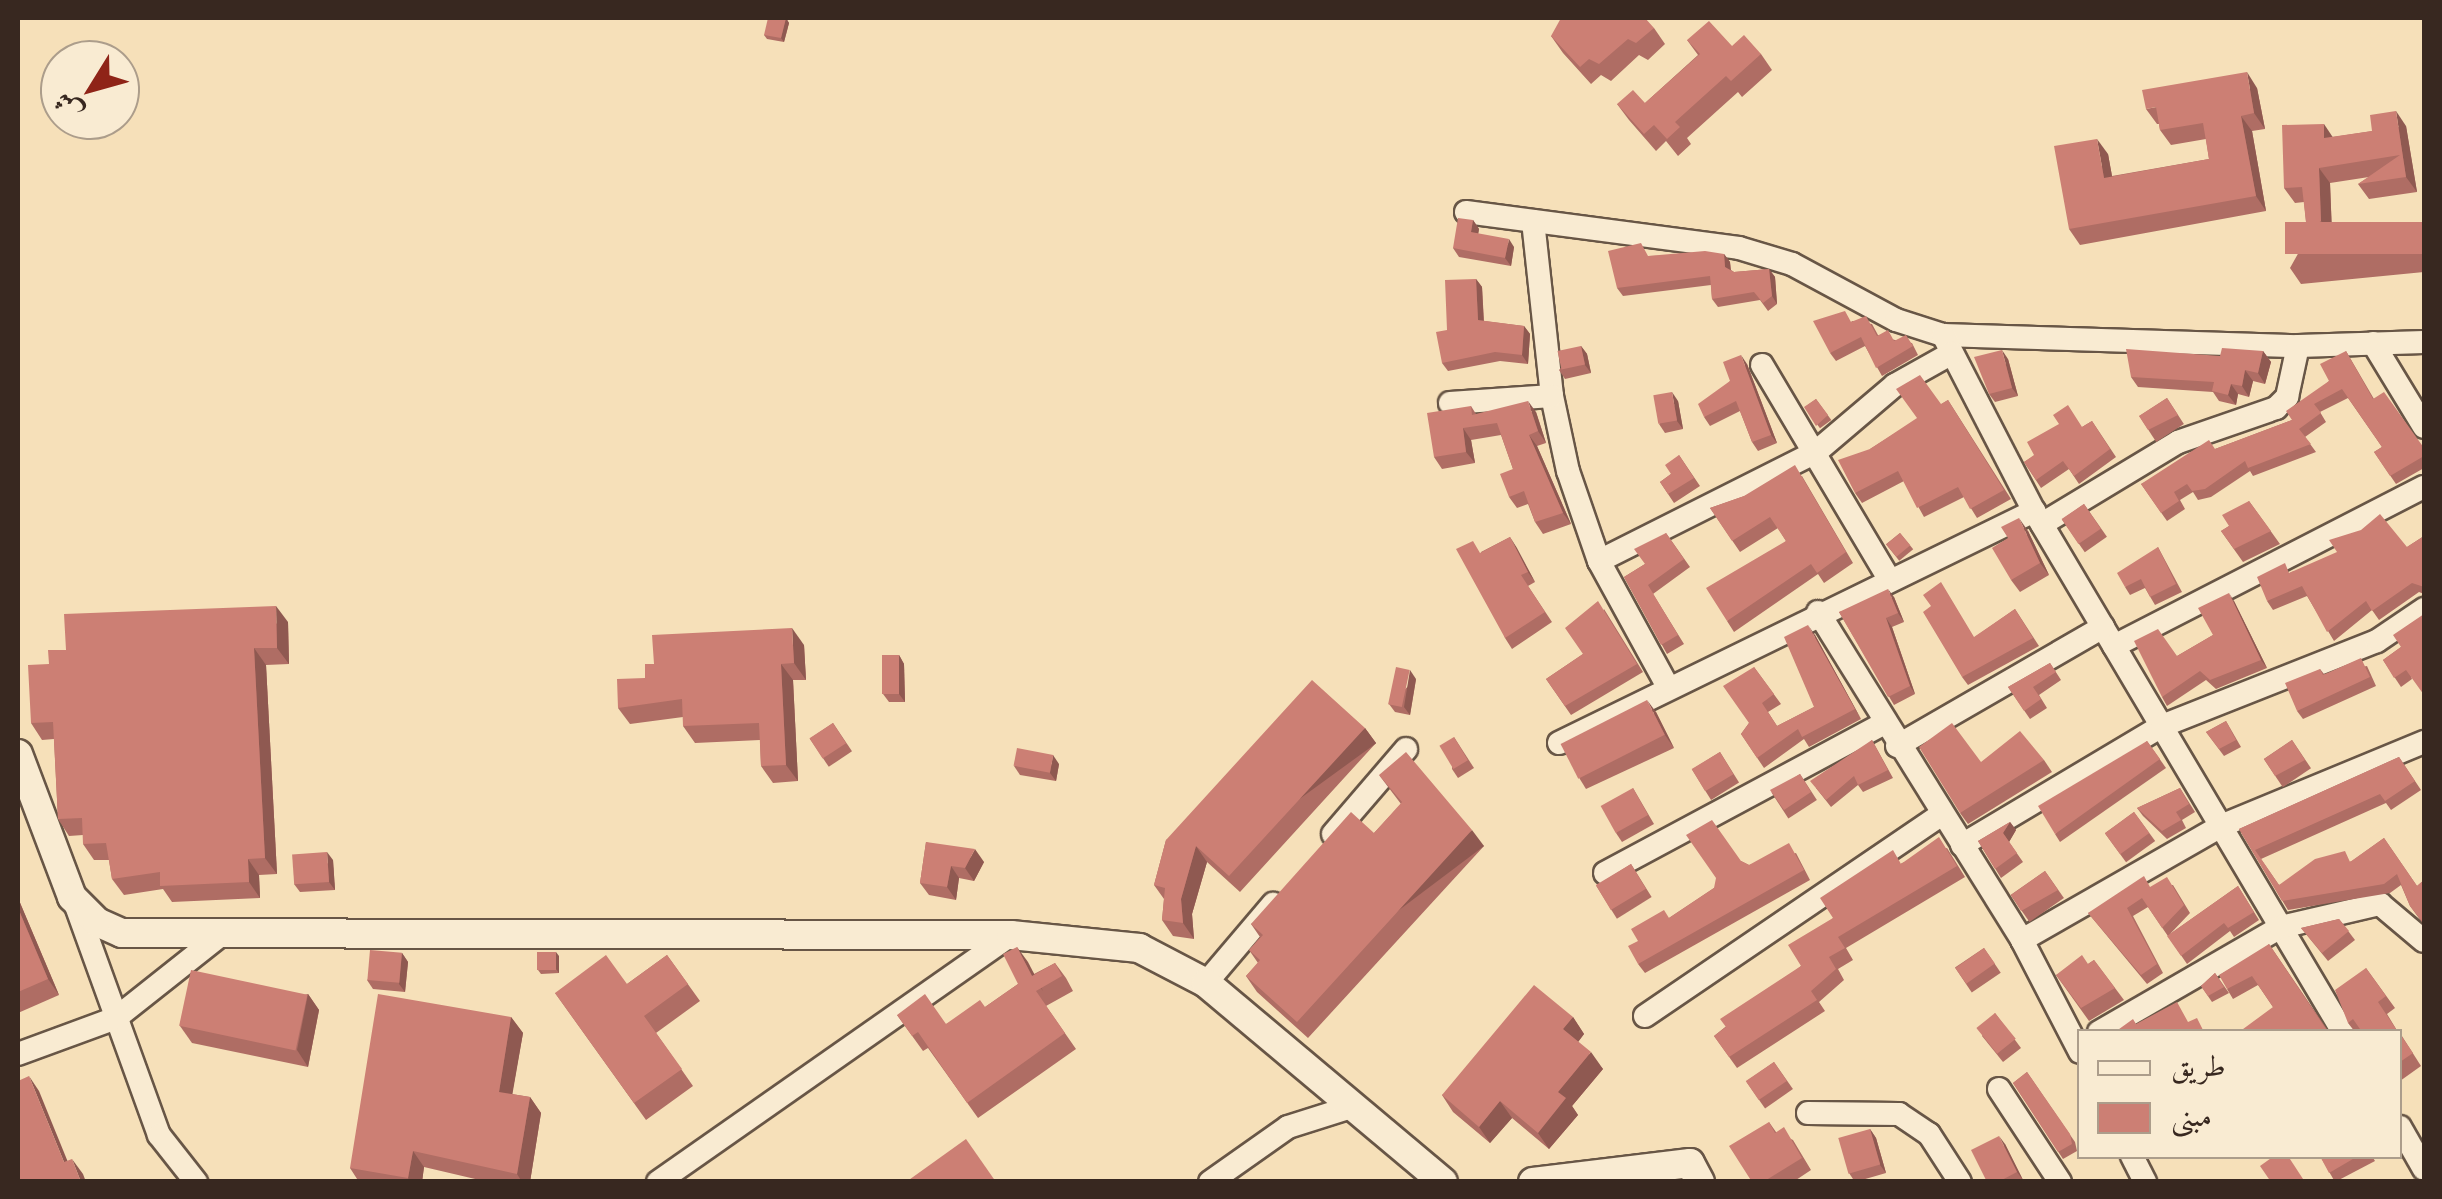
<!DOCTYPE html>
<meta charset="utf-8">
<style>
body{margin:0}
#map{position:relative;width:2442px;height:1199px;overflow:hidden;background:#f6e0b9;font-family:"Libre Caslon Text",Amiri,serif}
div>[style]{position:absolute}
.roads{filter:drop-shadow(2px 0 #685646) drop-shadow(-2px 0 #685646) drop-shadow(0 2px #685646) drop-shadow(0 -2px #685646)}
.minor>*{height:22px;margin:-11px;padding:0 11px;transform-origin:11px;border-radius:11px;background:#f9ebd2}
.tertiary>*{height:28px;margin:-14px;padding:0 14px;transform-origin:14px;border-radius:14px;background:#f9ebd2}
.wall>*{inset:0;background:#af6d64;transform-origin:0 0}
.shaded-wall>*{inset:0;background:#8f5951;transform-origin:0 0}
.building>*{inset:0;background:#cc7f74;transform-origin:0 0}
span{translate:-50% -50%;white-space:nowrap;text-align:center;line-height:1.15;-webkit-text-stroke:8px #f9ebd2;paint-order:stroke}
.frame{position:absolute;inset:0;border:20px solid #382820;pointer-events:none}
.legend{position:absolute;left:2077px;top:1029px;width:325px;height:130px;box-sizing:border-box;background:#f9ebd2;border:2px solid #ac9d8b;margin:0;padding:12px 18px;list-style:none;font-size:30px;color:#382820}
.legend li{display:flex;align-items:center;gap:20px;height:50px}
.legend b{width:50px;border:2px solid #ac9d8b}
.north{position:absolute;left:40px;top:40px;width:100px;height:100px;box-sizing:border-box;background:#f9ebd2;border:2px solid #ac9d8b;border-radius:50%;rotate:233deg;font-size:28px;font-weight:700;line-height:40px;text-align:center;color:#382820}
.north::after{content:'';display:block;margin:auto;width:35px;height:45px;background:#8f2418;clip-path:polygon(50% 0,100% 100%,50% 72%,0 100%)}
</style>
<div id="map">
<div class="roads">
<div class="minor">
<i style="left:1466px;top:212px;width:275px;rotate:7.5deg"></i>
<i style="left:1739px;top:248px;width:55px;rotate:16.8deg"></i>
<i style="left:1792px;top:264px;width:118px;rotate:28.3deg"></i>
<i style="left:1896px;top:320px;width:49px;rotate:17.7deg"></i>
<i style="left:1943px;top:335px;width:355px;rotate:1.8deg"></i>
<i style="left:2298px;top:346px;width:126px;rotate:-1.8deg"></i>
<i style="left:1533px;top:221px;width:176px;rotate:83.8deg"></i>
<i style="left:1552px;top:396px;width:77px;rotate:78deg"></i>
<i style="left:1568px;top:471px;width:95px;rotate:71deg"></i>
<i style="left:1599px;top:561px;width:144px;rotate:61.3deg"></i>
<i style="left:1943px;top:335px;width:198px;rotate:62.7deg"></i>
<i style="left:2034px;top:511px;width:606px;rotate:59.33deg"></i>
<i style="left:2373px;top:343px;width:98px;rotate:58.7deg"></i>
<i style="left:1762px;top:365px;width:249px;rotate:59.3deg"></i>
<i style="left:1450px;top:403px;width:102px;rotate:-3.9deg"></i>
<i style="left:2042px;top:524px;width:159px;rotate:-31.1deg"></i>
<i style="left:2178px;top:442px;width:104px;rotate:-19.1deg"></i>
<i style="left:2276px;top:408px;width:16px;rotate:-45deg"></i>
<i style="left:2287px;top:397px;width:52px;rotate:-77.8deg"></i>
<i style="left:1599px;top:561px;width:243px;rotate:-26.7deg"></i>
<i style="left:1816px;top:452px;width:104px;rotate:-40.3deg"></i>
<i style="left:1895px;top:385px;width:65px;rotate:-29.3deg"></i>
<i style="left:1818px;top:612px;width:386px;rotate:58.1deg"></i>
<i style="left:2022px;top:940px;width:126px;rotate:62.6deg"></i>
<i style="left:2114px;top:646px;width:348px;rotate:-27.2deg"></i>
<i style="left:1559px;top:743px;width:529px;rotate:-26.03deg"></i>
<i style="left:1897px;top:746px;width:238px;rotate:-30deg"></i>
<i style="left:1333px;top:834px;width:112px;rotate:-49.3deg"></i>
<i style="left:1962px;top:845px;width:233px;rotate:-30.8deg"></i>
<i style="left:2162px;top:726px;width:231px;rotate:-21.6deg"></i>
<i style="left:2377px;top:641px;width:57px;rotate:-34.2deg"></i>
<i style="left:1605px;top:873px;width:315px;rotate:-28.2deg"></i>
<i style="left:75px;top:903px;width:247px;rotate:70.1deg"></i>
<i style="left:159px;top:1135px;width:60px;rotate:51.8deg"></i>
<i style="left:2022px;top:940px;width:229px;rotate:-29.8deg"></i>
<i style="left:2221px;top:826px;width:220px;rotate:-22.5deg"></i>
<i style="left:1206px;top:983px;width:104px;rotate:-49.7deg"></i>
<i style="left:1645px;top:1016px;width:359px;rotate:-34.2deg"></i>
<i style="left:2099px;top:1032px;width:210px;rotate:-30deg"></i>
<i style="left:2281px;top:927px;width:102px;rotate:-13.1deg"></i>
<i style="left:2380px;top:904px;width:57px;rotate:40.1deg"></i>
<i style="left:18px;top:1054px;width:104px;rotate:-20.2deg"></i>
<i style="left:116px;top:1018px;width:129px;rotate:-38.4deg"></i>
<i style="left:1999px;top:1089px;width:111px;rotate:56.7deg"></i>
<i style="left:1808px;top:1113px;width:91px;rotate:0.6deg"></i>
<i style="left:1899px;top:1114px;width:36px;rotate:34deg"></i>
<i style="left:1929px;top:1134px;width:57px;rotate:57.1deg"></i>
<i style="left:2400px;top:1127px;width:48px;rotate:60.3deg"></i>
<i style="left:2132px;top:1156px;width:29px;rotate:63deg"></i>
<i style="left:658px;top:1182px;width:431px;rotate:-35deg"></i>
<i style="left:1210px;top:1182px;width:95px;rotate:-35.2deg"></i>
<i style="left:1288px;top:1127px;width:63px;rotate:-17.6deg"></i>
</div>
<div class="tertiary">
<i style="left:18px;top:754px;width:153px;rotate:69.3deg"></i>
<i style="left:72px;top:897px;width:35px;rotate:45deg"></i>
<i style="left:97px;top:922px;width:27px;rotate:24deg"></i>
<i style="left:122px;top:933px;width:889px;rotate:0.13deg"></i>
<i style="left:1011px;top:935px;width:129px;rotate:5.8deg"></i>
<i style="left:1139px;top:948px;width:76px;rotate:27.6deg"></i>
<i style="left:1206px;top:983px;width:309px;rotate:40deg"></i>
<i style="left:1533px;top:1182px;width:158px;rotate:-6.9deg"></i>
<i style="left:1690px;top:1163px;width:21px;rotate:62deg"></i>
</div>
</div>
<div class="wall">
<i style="clip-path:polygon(786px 18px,789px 23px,784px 42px,767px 39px,764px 35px)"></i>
<i style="clip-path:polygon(1654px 28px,1665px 44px,1648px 60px,1639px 55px,1611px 81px,1601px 75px,1591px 84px,1563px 53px,1551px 36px)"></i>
<i style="clip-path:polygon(1687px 40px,1732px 46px,1761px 54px,1772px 70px,1742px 97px,1738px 92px,1687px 138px,1691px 144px,1678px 156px,1666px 141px,1656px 151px,1629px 120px,1617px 104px,1645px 103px,1698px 55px)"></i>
<i style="clip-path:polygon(2257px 88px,2265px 129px,2252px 131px,2266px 211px,2080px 245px,2069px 229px,2108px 154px,2112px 176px,2209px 159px,2206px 139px,2171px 145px,2160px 130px,2159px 124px,2157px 124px,2146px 109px)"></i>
<i style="clip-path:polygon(2406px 126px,2417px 192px,2369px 199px,2358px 184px,2369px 177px,2330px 183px,2332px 232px,2424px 222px,2424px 272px,2301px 284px,2290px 268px,2309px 234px,2307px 231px,2304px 202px,2295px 203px,2284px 188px,2333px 137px)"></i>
<i style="clip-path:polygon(1473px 220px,1479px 229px,1478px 234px,1514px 247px,1511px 266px,1459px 257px,1453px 248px)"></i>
<i style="clip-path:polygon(1724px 254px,1730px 262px,1731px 270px,1734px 272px,1769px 269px,1775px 277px,1777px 304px,1768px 311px,1760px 300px,1718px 307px,1712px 299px,1711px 285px,1623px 296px,1617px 288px,1649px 256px)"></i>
<i style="clip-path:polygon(1476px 279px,1482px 287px,1484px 321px,1524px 326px,1530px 334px,1528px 364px,1500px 361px,1448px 371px,1442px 363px,1447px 330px)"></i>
<i style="clip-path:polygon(1852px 321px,1872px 324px,1878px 335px,1895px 340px,1912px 343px,1918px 355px,1882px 376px,1865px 346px,1836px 361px,1830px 353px)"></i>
<i style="clip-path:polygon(1581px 346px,1587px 354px,1591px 373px,1565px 379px,1559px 370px)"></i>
<i style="clip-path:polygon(2263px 351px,2271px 362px,2265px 384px,2253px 381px,2249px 397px,2238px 394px,2236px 405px,2219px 401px,2213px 392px,2138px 387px,2131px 377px,2220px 356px)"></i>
<i style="clip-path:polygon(2346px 351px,2374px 399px,2424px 448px,2424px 468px,2396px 484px,2374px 452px,2382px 447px,2348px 398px,2320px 412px,2326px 422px,2305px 437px,2316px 452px,2253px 476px,2250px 471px,2211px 497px,2198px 500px,2193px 492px,2180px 500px,2185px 509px,2167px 521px,2141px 484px,2215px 449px,2292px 420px,2329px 381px)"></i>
<i style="clip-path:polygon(2008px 359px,2018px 396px,1995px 402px,1989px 394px)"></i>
<i style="clip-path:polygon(1747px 364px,1777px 443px,1758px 451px,1752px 442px,1740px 411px,1710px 426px,1704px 417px,1730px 381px)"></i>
<i style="left:2167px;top:398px;width:31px;height:33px;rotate:57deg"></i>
<i style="left:1816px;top:399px;width:26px;height:14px;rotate:54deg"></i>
<i style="clip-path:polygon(1948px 400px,2011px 499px,1977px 518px,1964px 497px,1924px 517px,1904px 481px,1862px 503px,1855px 493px,1870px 449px)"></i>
<i style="clip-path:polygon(1678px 401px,1683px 429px,1665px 433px,1659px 424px)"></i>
<i style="clip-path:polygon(1471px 406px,1476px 414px,1536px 412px,1546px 443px,1537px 446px,1571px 524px,1543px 534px,1535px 522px,1528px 504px,1517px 508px,1509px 497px,1513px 469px,1501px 435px,1471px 440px,1475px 463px,1442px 469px,1434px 457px)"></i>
<i style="clip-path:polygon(2092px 421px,2116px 457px,2079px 484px,2069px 469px,2041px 488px,2024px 462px)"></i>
<i style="clip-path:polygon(1679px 455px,1700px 486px,1674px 503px,1660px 482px,1671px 474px)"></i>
<i style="clip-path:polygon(1802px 476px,1853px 563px,1824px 583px,1818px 574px,1734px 632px,1727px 621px,1786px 541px,1778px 528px,1740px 552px,1710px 508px)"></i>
<i style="clip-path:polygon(2249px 501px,2280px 544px,2243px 562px,2221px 531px,2229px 526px)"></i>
<i style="left:2084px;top:504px;width:40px;height:27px;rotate:55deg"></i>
<i style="clip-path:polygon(2028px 531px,2049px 575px,2020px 592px,2011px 580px)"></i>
<i style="clip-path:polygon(1666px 533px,1690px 567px,1653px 594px,1684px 644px,1667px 654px,1624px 577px,1645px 564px)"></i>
<i style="left:1900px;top:533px;width:21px;height:18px;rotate:51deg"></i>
<i style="clip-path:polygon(2424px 536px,2424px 594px,2419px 592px,2379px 620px,2372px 610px,2334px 641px,2307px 596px,2273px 610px,2267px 601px,2291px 572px,2407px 547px)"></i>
<i style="clip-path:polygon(1510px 537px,1535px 582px,1528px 586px,1552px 622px,1512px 649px,1505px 638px,1481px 552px)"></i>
<i style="clip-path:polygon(2158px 547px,2182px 592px,2155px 605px,2145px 588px,2130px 595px,2125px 587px)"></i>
<i style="clip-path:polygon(1894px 597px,1904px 622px,1892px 627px,1915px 694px,1894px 705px,1839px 612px)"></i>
<i style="clip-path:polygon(2234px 601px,2267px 668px,2216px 689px,2206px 680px,2167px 706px,2162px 697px,2177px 656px,2213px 635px)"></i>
<i style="clip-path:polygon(1604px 609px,1643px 672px,1571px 715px,1546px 679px,1583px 654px)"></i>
<i style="clip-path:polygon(2015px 609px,2039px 646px,1968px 685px,1962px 677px,1975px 637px)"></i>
<i style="clip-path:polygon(288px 622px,289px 664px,266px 665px,277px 874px,259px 875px,260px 898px,172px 902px,163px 889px,124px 895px,112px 879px,109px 860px,94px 860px,83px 844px,83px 835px,69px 836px,58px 819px,54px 739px,42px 740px,31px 723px,49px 664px,66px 650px)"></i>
<i style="clip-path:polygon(1815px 635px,1861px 719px,1809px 747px,1804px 739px,1764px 768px,1741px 734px,1749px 723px,1754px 667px,1781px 704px,1768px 712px,1777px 726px,1814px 707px)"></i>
<i style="clip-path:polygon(804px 645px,806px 680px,793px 680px,798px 781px,773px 783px,761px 766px,760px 740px,695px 743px,683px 726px,683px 717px,630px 724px,618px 708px,645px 678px)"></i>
<i style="clip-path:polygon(2401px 647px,2412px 679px,2401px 687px,2383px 660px)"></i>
<i style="clip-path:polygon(899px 655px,904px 664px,905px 702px,889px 702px,883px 694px)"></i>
<i style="clip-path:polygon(2050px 663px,2061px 680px,2039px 695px,2047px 708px,2030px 719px,2008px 687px)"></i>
<i style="clip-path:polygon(2367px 666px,2376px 686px,2303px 719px,2297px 711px,2320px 669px,2324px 674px)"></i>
<i style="clip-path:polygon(1416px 679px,1410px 715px,1395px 712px,1389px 704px)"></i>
<i style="clip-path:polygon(1656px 712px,1674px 748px,1586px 789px,1578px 776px)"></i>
<i style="clip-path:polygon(2226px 721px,2241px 747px,2224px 756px,2206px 732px)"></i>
<i style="left:833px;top:723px;width:34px;height:28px;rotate:56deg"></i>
<i style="clip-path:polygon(1365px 728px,1376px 743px,1240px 892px,1207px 862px,1192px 914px,1194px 939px,1173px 936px,1162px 920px,1164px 899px,1154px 885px,1166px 840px)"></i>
<i style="clip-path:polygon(1454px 737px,1474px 768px,1458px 778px,1452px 769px)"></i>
<i style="clip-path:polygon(1872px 740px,1893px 778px,1863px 792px,1858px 785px,1831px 807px,1816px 788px)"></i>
<i style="left:2292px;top:740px;width:34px;height:34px;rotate:56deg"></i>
<i style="clip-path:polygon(2147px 741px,2166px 768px,2060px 842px,2055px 834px)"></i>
<i style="left:1720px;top:752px;width:36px;height:33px;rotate:58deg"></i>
<i style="clip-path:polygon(2399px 757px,2421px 790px,2391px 810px,2386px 803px,2261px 859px,2279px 885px,2352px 861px,2384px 838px,2417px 886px,2424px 880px,2424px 925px,2410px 906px,2401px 885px,2390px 893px,2288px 910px,2239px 829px)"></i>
<i style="clip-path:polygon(2044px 760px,2052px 772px,1968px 824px,1960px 813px,1981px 762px)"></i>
<i style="clip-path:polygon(1059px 764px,1056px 781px,1020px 775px,1014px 766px)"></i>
<i style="left:1800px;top:774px;width:31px;height:34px;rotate:57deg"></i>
<i style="clip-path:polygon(1379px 775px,1484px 846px,1308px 1038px,1257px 992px,1246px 976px,1258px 963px,1249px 950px,1260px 937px,1251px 924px,1374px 833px,1401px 804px)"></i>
<i style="clip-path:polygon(1633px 788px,1654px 824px,1622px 842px,1616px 833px)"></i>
<i style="clip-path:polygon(2180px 788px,2195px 812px,2182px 820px,2186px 828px,2167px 839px,2143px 816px,2137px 808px)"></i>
<i style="left:2134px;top:812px;width:36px;height:36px;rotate:54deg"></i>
<i style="clip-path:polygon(2010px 822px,2016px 830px,2009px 842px,2023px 862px,2001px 878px,1978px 841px)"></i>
<i style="clip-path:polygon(926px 842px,984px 862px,974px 881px,959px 878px,956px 900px,929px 895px,920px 883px)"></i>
<i style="clip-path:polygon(1947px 848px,1965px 877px,1846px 948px,1853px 960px,1838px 969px,1844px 980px,1819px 1002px,1825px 1011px,1737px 1068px,1714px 1036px,1801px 966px,1833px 918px,1902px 863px)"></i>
<i style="clip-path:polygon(1796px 853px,1810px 880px,1645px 973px,1638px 964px,1669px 918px,1714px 888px,1741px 861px,1749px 865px)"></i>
<i style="clip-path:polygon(333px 860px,335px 890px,300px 892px,294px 884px)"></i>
<i style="left:1631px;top:864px;width:39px;height:41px;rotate:58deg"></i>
<i style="left:2045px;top:871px;width:33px;height:42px;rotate:55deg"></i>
<i style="clip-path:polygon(2173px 885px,2190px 913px,2170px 934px,2238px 886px,2259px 920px,2234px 937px,2230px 931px,2187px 964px,2148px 907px,2133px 916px,2163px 973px,2147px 984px,2088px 913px,2151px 887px)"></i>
<i style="clip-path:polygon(18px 898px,59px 995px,18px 1013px)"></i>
<i style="clip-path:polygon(2339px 919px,2355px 940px,2328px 961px,2301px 928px)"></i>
<i style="clip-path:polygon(2269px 944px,2329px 1032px,2273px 1007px,2258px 985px,2233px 999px,2227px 989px)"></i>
<i style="clip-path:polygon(1017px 947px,1034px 974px,1055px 963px,1066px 978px,1073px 991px,1046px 1006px,1076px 1049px,978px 1118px,928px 1048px,923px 1051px,897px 1015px,946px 1024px,985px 1007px,1018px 984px)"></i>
<i style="left:1984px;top:948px;width:30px;height:35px;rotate:56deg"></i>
<i style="clip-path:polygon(402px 953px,408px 962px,405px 992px,373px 989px,367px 980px)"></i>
<i style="clip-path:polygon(667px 955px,700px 1001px,656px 1033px,693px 1086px,646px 1120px,555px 993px,627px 984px)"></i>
<i style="clip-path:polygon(559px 956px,559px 973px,541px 974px,538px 970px)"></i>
<i style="clip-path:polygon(2094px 960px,2124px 1000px,2089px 1021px,2056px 975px,2088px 964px)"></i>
<i style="clip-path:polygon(2366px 968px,2395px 1008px,2387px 1014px,2398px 1032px,2355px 1032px,2348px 1023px)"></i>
<i style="clip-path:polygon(2215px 973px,2229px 993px,2212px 1002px,2201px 986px)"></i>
<i style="clip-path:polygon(308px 994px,319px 1010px,308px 1067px,192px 1043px,180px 1026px)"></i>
<i style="clip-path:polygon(1995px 1013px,2021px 1048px,2003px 1062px,1982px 1036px)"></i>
<i style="clip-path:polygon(511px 1017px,523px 1033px,512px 1094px,530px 1097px,541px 1113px,530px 1182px,488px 1182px,424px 1167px,422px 1182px,359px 1182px,350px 1168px)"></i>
<i style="clip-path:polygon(1573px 1017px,1584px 1034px,1578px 1042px,1603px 1069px,1572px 1106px,1578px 1115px,1549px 1149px,1512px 1118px,1490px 1143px,1453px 1112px,1442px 1095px)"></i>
<i style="clip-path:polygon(2400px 1033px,2421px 1066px,2400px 1081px)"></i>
<i style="left:1774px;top:1062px;width:33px;height:34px;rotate:55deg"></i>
<i style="clip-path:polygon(2027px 1072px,2075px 1142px,2077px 1151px,2063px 1159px,2013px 1083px)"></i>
<i style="clip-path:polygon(1769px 1122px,1776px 1132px,1793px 1140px,1811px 1170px,1793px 1182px,1752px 1182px)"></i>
<i style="clip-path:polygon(1870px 1129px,1876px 1138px,1886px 1173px,1855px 1182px,1849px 1173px)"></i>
<i style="clip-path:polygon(2005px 1144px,2023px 1180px,2020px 1182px,1987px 1182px)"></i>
<i style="clip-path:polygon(2320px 1156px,2372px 1156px,2375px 1161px,2335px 1182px)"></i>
</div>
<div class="shaded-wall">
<i style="clip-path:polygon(786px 18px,789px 23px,784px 42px,781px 38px)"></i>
<i style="clip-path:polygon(2247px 72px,2257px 88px,2265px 129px,2254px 113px)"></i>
<i style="clip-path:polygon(2396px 111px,2406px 126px,2417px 192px,2406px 177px)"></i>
<i style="clip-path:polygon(2241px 116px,2252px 131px,2266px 211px,2256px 196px)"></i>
<i style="clip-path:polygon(2324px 124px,2334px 139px,2324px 138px)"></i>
<i style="clip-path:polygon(2097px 139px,2108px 154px,2115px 193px,2104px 178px)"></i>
<i style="clip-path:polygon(2319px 168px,2330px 183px,2332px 236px,2321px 221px)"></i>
<i style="clip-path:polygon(1473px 220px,1479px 229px,1477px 241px,1471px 232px)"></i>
<i style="clip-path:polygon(1509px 239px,1514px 247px,1511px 266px,1505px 258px)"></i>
<i style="clip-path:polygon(1724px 254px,1730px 262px,1731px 275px,1725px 267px)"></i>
<i style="clip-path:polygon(1769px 269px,1775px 277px,1777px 304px,1772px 296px)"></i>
<i style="clip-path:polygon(1476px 279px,1482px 287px,1484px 329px,1478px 320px)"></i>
<i style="clip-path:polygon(1524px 326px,1530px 334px,1528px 364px,1522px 355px)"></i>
<i style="clip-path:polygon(1581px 346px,1587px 354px,1591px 373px,1585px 365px)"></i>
<i style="clip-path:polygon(2002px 350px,2008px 359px,2018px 396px,2012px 388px)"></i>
<i style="clip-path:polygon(2263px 351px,2271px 362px,2265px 384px,2258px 373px)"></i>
<i style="clip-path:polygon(1741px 355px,1747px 364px,1777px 443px,1771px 435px)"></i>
<i style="clip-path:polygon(2245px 370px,2253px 381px,2249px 397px,2242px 386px)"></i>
<i style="clip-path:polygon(2231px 384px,2238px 394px,2236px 405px,2228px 395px)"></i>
<i style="clip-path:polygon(1672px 392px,1678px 401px,1683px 429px,1677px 421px)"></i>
<i style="clip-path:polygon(1528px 401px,1536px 412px,1546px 443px,1538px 431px)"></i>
<i style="clip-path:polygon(1463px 428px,1471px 440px,1475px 463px,1466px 452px)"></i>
<i style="clip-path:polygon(1529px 435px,1537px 446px,1571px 524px,1563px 513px)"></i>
<i style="clip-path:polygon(2019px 518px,2028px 531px,2049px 575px,2040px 563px)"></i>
<i style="clip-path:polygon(1510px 537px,1517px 548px,1535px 582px,1528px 572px)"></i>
<i style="clip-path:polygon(1888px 589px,1894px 597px,1904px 622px,1898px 613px)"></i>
<i style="clip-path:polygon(2229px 593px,2234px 601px,2267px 668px,2261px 660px)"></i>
<i style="clip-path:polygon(276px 606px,288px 622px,289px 664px,277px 648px)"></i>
<i style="clip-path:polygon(1886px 618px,1892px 627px,1915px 694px,1910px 686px)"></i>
<i style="clip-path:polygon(1808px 625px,1815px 635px,1861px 719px,1855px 709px)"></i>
<i style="clip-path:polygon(792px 628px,804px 645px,806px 680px,794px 663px)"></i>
<i style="clip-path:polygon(254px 648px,266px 665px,277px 874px,265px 858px)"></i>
<i style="clip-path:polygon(899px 655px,904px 664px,905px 702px,899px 694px)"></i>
<i style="clip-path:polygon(781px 664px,793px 680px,798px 781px,786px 765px)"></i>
<i style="clip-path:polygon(1410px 670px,1416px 679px,1410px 715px,1404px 707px)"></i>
<i style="clip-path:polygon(1647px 700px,1656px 712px,1674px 748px,1665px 735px)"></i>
<i style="left:1365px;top:728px;width:19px;height:201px;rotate:54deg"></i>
<i style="clip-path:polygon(1053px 755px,1059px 764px,1056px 781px,1050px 773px)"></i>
<i style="clip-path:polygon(2010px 822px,2016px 830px,2009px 842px,2003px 833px)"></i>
<i style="left:1472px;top:830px;width:20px;height:260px;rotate:53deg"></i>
<i style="clip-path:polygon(1196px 846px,1207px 862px,1192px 914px,1194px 939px,1183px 923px,1181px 899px)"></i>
<i style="clip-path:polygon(975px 849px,984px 862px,974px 881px,965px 868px)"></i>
<i style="clip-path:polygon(327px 852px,333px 860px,335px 890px,329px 882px)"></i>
<i style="clip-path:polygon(248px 859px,259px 875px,260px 898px,249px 882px)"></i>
<i style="clip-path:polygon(951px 866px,959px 878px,956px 900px,947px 887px)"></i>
<i style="clip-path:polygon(18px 898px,59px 995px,48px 979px,18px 908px)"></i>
<i style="clip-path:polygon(1017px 947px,1028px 962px,1043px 991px,1032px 976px)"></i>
<i style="clip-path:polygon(556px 952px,559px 956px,559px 973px,556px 969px)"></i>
<i style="clip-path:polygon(402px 953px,408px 962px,405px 992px,399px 984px)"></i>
<i style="clip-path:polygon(308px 994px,319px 1010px,308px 1067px,297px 1050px)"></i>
<i style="clip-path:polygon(511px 1017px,523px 1033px,510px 1108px,499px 1092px)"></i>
<i style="clip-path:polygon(1573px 1017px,1584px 1034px,1575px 1046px,1563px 1029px)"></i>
<i style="clip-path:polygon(1591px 1052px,1603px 1069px,1572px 1106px,1578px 1115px,1549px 1149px,1538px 1133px,1558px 1092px)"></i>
<i style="clip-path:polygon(29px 1076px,39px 1091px,74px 1177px,64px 1162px)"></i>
<i style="clip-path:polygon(530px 1097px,541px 1113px,530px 1182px,522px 1182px,517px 1174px)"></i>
<i style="clip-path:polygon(1500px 1101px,1512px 1118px,1490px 1143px,1479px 1127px)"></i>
<i style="clip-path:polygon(1870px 1129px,1876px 1138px,1886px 1173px,1880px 1165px)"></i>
<i style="clip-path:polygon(1999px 1136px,2005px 1144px,2023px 1180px,2017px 1172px)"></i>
<i style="clip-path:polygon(413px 1151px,424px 1167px,422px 1182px,410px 1182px,408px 1178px)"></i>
<i style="clip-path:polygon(72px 1159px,83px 1174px,86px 1182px,81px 1182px)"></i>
</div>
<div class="building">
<i style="clip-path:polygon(768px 18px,786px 18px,781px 38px,764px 35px)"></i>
<i style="clip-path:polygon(1561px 18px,1645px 18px,1654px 28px,1636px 43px,1628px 39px,1599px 64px,1589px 59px,1580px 67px,1551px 36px)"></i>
<i style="clip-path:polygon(1709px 21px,1732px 46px,1744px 35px,1761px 54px,1731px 81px,1726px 76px,1675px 122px,1680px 127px,1667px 139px,1654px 125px,1644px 134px,1617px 104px,1633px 90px,1645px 103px,1700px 54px,1687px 40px)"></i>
<i style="clip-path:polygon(2247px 72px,2254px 113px,2241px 116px,2256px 196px,2069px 229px,2054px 146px,2097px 139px,2104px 178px,2209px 159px,2203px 123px,2160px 130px,2156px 107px,2146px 109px,2142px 90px)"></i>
<i style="clip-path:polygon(2396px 111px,2406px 177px,2358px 184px,2400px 155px,2319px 168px,2321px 221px,2307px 231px,2302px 187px,2284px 188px,2282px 125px,2324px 124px,2324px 138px,2372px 131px,2370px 115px)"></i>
<i style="clip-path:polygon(1458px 218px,1473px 220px,1471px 232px,1509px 239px,1505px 258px,1453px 248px)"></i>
<i style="left:2424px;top:222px;width:32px;height:139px;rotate:90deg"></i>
<i style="clip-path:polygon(1641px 243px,1648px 256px,1705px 251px,1724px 254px,1725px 267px,1734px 272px,1769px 269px,1772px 296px,1763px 303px,1754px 292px,1712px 299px,1710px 276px,1617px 288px,1608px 251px)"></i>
<i style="clip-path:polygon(1476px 279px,1478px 320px,1524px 326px,1522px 355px,1495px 352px,1442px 363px,1436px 332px,1447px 330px,1445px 280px)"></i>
<i style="clip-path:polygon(1845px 311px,1851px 322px,1866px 316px,1877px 336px,1888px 330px,1894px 341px,1906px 335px,1913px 346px,1876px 368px,1861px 337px,1830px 353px,1813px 321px)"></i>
<i style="left:1581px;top:346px;width:19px;height:24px;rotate:78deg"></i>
<i style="clip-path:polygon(2222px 348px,2263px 351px,2258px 373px,2245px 370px,2242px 386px,2231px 384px,2228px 395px,2212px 391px,2214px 382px,2131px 377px,2126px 349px,2220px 356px)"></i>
<i style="clip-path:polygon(2002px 350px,2012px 388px,1989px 394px,1974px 357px)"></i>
<i style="clip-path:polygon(2346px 351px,2373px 399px,2384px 392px,2424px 448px,2424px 456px,2390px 476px,2374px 452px,2382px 447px,2342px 389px,2314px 404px,2321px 413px,2299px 429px,2311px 444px,2248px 468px,2245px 461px,2205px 489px,2192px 491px,2187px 484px,2174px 492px,2179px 501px,2161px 513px,2141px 484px,2209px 440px,2215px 449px,2292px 420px,2286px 411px,2329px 381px,2320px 364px)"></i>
<i style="clip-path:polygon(1741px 355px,1771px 435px,1752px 442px,1736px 401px,1704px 417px,1698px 404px,1730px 381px,1723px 362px)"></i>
<i style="clip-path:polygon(1920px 375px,1941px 404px,1948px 400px,2004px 490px,1970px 509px,1958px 487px,1917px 508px,1898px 471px,1855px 493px,1838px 460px,1870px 449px,1917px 418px,1896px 389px)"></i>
<i style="left:1672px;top:392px;width:29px;height:19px;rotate:80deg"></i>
<i style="clip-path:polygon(2167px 398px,2178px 415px,2148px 430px,2139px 416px)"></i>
<i style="clip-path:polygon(1816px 399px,1828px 415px,1816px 426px,1804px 407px)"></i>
<i style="clip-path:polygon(1528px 401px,1538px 431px,1529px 435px,1563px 513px,1535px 522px,1524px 491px,1509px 497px,1500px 474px,1513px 469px,1497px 423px,1463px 428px,1466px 452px,1434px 457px,1427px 413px,1471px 406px,1472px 415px)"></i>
<i style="clip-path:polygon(2068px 405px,2082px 427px,2092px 421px,2110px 449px,2074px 476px,2063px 461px,2036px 480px,2024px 462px,2034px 455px,2027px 442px,2059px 424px,2053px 415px)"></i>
<i style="clip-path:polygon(1679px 455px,1694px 478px,1668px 494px,1660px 482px,1671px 474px,1665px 465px)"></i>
<i style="clip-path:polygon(1795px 465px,1846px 552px,1817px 573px,1811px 564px,1727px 621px,1706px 588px,1786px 541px,1770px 517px,1732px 541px,1710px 508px,1744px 496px)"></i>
<i style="clip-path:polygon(2249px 501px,2271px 531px,2234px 549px,2221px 531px,2229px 526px,2222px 515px)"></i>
<i style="left:2084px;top:504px;width:30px;height:27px;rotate:56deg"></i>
<i style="clip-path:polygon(2380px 514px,2407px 547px,2424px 536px,2424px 587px,2412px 583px,2372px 611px,2366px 601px,2327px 632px,2302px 586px,2267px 601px,2257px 577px,2285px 563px,2289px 573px,2337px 552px,2329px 540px,2361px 530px)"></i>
<i style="clip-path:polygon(2019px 518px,2040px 563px,2011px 580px,1992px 548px,2008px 538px,2001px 527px)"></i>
<i style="clip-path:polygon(1666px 533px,1684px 559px,1648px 585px,1678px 635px,1661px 645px,1624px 577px,1645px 564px,1634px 549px)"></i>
<i style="left:1900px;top:533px;width:16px;height:18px;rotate:50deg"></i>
<i style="clip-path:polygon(1510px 537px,1528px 572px,1521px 575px,1545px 612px,1505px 638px,1456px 549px,1473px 541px,1480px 553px)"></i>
<i style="clip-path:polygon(2158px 547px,2176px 584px,2150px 597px,2141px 579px,2125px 587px,2117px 573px)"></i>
<i style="clip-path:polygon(1941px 582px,1974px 637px,2015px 609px,2033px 638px,1962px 677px,1923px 612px,1931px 606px,1923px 595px)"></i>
<i style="clip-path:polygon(1888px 589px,1898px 613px,1886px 618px,1910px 686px,1888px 697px,1839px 612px)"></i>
<i style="clip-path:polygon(2229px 593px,2261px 660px,2210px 680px,2200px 671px,2162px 697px,2134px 641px,2158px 629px,2177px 656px,2213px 635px,2198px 608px)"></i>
<i style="clip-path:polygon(1598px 601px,1637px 664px,1565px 706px,1546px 679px,1583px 654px,1565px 628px)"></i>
<i style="clip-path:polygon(276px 606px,277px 648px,254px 648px,265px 858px,248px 859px,249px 882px,160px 886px,160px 872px,112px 879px,106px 843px,83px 844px,82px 818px,58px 819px,53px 722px,31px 723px,28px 665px,49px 664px,48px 650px,66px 650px,64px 614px)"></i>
<i style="clip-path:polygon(2424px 614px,2424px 695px,2406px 670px,2394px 678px,2383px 660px,2401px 647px,2393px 635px)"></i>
<i style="clip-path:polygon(1808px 625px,1855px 709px,1802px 737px,1798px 729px,1757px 758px,1741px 734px,1749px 723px,1723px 686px,1754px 667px,1774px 694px,1762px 703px,1777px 726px,1814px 707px,1784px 637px)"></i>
<i style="clip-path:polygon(792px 628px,794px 663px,781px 664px,786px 765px,761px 766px,759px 723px,683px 726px,682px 699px,618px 708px,617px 679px,645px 678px,645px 664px,654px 664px,652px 635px)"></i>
<i style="left:882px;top:655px;width:17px;height:39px"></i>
<i style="clip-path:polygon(2361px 658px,2370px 677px,2297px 711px,2285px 683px,2320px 669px,2323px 675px)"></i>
<i style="clip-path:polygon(2050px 663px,2056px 672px,2033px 687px,2041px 699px,2024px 711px,2008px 687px)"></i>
<i style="left:1396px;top:667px;width:14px;height:38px;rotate:12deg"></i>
<i style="clip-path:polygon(1312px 680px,1365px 728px,1229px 876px,1196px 846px,1181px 899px,1183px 923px,1162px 920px,1165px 888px,1154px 885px,1166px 840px)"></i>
<i style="left:1647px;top:700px;width:39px;height:97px;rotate:63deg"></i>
<i style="clip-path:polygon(2226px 721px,2236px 740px,2219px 749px,2206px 732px)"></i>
<i style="left:833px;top:723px;width:24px;height:28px;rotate:57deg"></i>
<i style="clip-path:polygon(1952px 723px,1981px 762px,2020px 731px,2044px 760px,1960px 813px,1919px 747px)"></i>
<i style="left:1454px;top:737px;width:27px;height:17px;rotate:59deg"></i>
<i style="clip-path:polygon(1872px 740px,1888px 770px,1858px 785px,1854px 776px,1826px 800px,1810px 781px)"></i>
<i style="clip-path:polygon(2292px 740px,2305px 760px,2275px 776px,2264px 759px)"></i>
<i style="clip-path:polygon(2147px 741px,2160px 759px,2055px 834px,2038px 806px)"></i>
<i style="left:1017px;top:748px;width:37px;height:18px;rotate:11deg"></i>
<i style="clip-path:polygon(1406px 752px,1472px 830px,1297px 1022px,1246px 976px,1260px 960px,1249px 950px,1263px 935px,1251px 924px,1351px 812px,1374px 833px,1402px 802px,1379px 775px)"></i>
<i style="left:1720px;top:752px;width:26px;height:33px;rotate:59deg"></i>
<i style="clip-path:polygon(2399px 757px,2415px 781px,2385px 801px,2380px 794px,2255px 850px,2279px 885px,2315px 859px,2345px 851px,2350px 862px,2384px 838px,2417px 886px,2424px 880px,2424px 924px,2410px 906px,2397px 874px,2384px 884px,2282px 901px,2239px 829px)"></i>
<i style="clip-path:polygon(1800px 774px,1811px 792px,1784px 810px,1770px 790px)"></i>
<i style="left:1633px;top:788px;width:31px;height:37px;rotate:61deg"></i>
<i style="clip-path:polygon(2180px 788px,2189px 804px,2176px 812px,2181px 820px,2162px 831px,2137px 808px)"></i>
<i style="left:2134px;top:812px;width:26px;height:36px;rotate:54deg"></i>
<i style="clip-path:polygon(1712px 820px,1741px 861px,1749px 865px,1789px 843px,1804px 870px,1638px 964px,1628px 946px,1638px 941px,1631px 929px,1664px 910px,1669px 918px,1714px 888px,1716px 878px,1686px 835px)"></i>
<i style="clip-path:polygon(2010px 822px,2003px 833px,2017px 853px,1995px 869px,1978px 841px)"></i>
<i style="clip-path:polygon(1939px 837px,1957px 866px,1838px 937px,1845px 948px,1829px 957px,1836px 969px,1811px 991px,1817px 1000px,1729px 1057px,1714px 1036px,1726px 1027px,1720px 1019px,1801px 966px,1788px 945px,1833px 918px,1820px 898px,1893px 850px,1901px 864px)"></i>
<i style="clip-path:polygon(926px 842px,975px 849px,965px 868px,951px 866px,947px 887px,920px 883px)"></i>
<i style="left:327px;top:852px;width:30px;height:35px;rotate:86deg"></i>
<i style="left:1631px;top:864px;width:29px;height:41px;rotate:59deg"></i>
<i style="clip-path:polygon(2045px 871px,2058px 890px,2021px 911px,2011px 895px)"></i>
<i style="clip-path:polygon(2144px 876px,2150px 887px,2167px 877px,2184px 905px,2162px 928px,2142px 898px,2127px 908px,2157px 964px,2141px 975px,2088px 913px)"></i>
<i style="clip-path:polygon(2238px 886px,2254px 912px,2228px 928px,2224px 923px,2181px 956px,2167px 936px)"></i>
<i style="clip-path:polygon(18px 908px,48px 979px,18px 992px)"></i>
<i style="clip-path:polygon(2339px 919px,2349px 931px,2322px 953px,2301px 928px)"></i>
<i style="clip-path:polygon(2269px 944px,2328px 1032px,2239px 1032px,2273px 1007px,2252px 976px,2227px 989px,2219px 975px)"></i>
<i style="clip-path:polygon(1017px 947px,1032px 976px,1055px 963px,1062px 976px,1036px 991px,1065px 1033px,967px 1103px,918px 1032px,912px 1036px,897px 1015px,925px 994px,946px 1024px,980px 1000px,985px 1007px,1018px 984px,1003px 954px)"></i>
<i style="left:1984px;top:948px;width:19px;height:35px;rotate:55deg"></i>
<i style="left:370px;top:950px;width:32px;height:30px;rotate:5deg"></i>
<i style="left:537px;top:952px;width:19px;height:18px"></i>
<i style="clip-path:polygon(606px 955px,627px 984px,667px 955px,688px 984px,644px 1016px,682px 1069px,634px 1103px,555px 993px)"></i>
<i style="clip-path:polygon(2082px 955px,2088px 964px,2094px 960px,2115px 988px,2081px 1008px,2056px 975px)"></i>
<i style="clip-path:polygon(2366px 968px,2386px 996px,2378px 1002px,2398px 1032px,2362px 1032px,2353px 1019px,2348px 1023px,2335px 990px)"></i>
<i style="left:191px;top:970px;width:119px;height:57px;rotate:12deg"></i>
<i style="clip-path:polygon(2215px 973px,2224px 987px,2208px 996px,2201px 986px)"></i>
<i style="clip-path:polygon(1534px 985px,1573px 1017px,1563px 1029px,1591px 1052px,1558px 1092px,1566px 1098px,1538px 1133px,1500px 1101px,1479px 1127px,1442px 1095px)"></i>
<i style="clip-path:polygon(378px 994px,511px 1017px,499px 1092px,530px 1097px,517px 1174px,413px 1151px,408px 1178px,350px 1168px)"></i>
<i style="clip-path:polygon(2177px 1002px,2188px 1022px,2197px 1018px,2204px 1032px,2115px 1032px,2133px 1019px,2136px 1024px)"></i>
<i style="left:1995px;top:1013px;width:33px;height:24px;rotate:51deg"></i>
<i style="clip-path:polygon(2400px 1034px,2413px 1053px,2400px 1062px)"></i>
<i style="left:1774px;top:1062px;width:23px;height:34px;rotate:56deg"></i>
<i style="clip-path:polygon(2027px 1072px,2070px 1134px,2072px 1144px,2058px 1152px,2013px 1083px)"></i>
<i style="clip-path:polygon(29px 1076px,64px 1162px,72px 1159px,81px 1182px,18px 1182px,18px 1081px)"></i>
<i style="clip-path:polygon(1769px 1122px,1775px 1133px,1784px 1127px,1802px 1158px,1763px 1182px,1752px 1182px,1729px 1146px)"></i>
<i style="left:1870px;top:1129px;width:37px;height:33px;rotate:74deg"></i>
<i style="clip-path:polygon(1999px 1136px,2017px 1172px,1998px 1182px,1987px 1182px,1971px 1150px)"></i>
<i style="clip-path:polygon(966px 1139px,996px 1182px,906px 1182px)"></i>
<i style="clip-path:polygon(2274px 1156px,2288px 1156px,2305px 1182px,2271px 1182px,2260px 1166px)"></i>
<i style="clip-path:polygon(2320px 1156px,2358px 1156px,2329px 1173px)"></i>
</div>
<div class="frame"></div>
<ul class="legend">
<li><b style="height:12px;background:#f9ebd2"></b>طريق</li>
<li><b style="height:28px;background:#cc7f74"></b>مبنى</li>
</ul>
<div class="north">ش</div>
</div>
